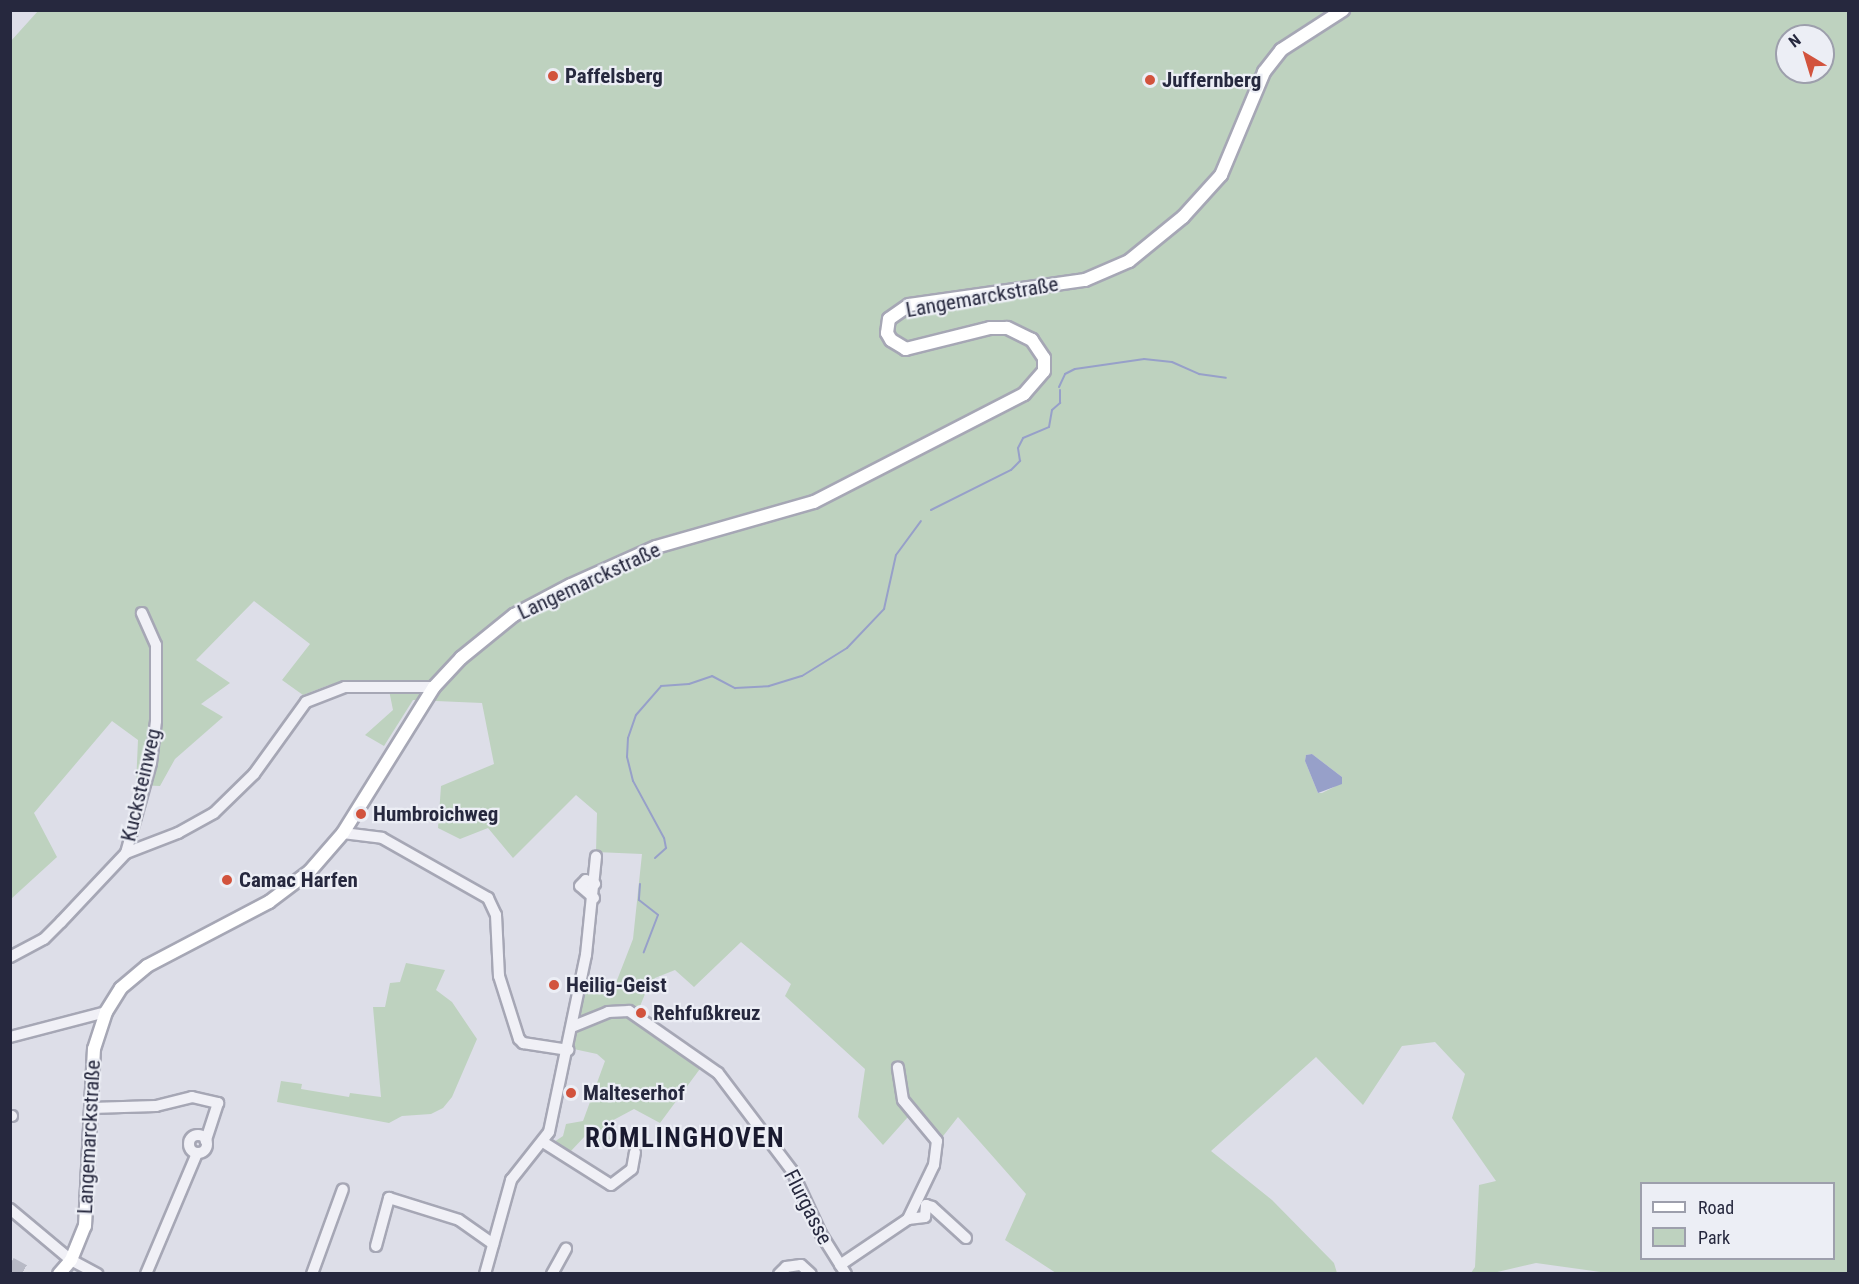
<!DOCTYPE html>
<meta charset="utf-8">
<style>
body{margin:0}
#map{position:relative;width:1859px;height:1284px;overflow:hidden;background:#dddee8;font-family:"Roboto Condensed",sans-serif}
div>[style]{position:absolute}
.green>*{inset:0;background:#bed2bf}
.water>*{inset:0;background:#97a0c9}
.stream>*{height:2px;margin:-1px;padding:0 1px;transform-origin:1px;border-radius:1px;background:#97a0c9}
.highway-tunnel>*{height:15px;margin-top:-7.5px;transform-origin:0;background:repeating-linear-gradient(90deg,#b8bac6 0 15px,transparent 0 23px)}
.roads{filter:drop-shadow(2px 0 #a6a7b5) drop-shadow(-2px 0 #a6a7b5) drop-shadow(0 2px #a6a7b5) drop-shadow(0 -2px #a6a7b5)}
.minor>*{height:10px;margin:-5px;padding:0 5px;transform-origin:5px;border-radius:5px;background:#f0f0f6}
.minor>.ring{margin:-5px;padding:0;box-sizing:content-box;background:none;border:10px solid #f0f0f6;border-radius:50%}
.major>*{height:12px;margin:-6px;padding:0 6px;transform-origin:6px;border-radius:6px;background:#fff}
.dots>*{width:16px;height:16px;translate:-50% -50%;box-sizing:border-box;border:3px solid #eceef5;border-radius:50%}
span{translate:-50% -50%;white-space:nowrap;text-align:center;line-height:1.15;-webkit-text-stroke:4.5px #eceef5;paint-order:stroke}
.poi-label{font-size:21px;color:#26283e;font-weight:700}
.left{translate:0 -50%;text-align:left}
.street-label{font-size:21px;color:#26283e}
.district-label{font-size:27px;color:#191a2f;font-weight:700;letter-spacing:1.5px}
.frame{position:absolute;inset:0;border:12px solid #26283e;pointer-events:none}
.legend{position:absolute;left:1640px;top:1182px;width:195px;height:78px;box-sizing:border-box;background:#eceef5;border:2px solid #9d9fac;margin:0;padding:8px 10px;list-style:none;font-size:18px;color:#26283e}
.legend li{display:flex;align-items:center;gap:12px;height:30px}
.legend b{width:30px;border:2px solid #9d9fac}
.north{position:absolute;left:1775px;top:24px;width:60px;height:60px;box-sizing:border-box;background:#eceef5;border:2px solid #9d9fac;border-radius:50%;rotate:322deg;font-size:16px;font-weight:700;line-height:24px;text-align:center;color:#26283e}
.north::after{content:'';display:block;margin:auto;width:21px;height:27px;background:#d2533d;clip-path:polygon(50% 0,100% 100%,50% 72%,0 100%)}
</style>
<div id="map">
<div class="green">
<i style="clip-path:polygon(evenodd,38px 11px,1848px 11px,1848px 1273px,1615px 1274px,1536px 1263px,1493px 1273px,1471px 1273px,1475px 1267px,1479px 1185px,1496px 1181px,1452px 1118px,1465px 1074px,1435px 1042px,1402px 1046px,1363px 1105px,1316px 1057px,1211px 1151px,1272px 1200px,1334px 1263px,1337px 1273px,1056px 1273px,1005px 1240px,1026px 1194px,958px 1117px,940px 1140px,915px 1109px,883px 1145px,858px 1117px,865px 1069px,785px 996px,791px 984px,741px 942px,694px 987px,675px 970px,655px 978px,645px 994px,636px 1016px,705px 1062px,660px 1123px,634px 1109px,606px 1124px,610px 1139px,601px 1143px,586px 1135px,570px 1152px,554px 1142px,563px 1136px,566px 1124px,583px 1121px,605px 1061px,597px 1054px,569px 1048px,583px 984px,614px 988px,633px 939px,642px 854px,596px 852px,597px 813px,576px 795px,513px 858px,488px 828px,460px 839px,438px 828px,441px 786px,494px 764px,482px 703px,413px 700px,384px 746px,365px 735px,393px 710px,387px 680px,329px 685px,303px 695px,282px 680px,310px 644px,254px 601px,196px 660px,230px 683px,201px 704px,223px 717px,175px 759px,160px 786px,136px 785px,138px 740px,112px 721px,34px 813px,57px 857px,11px 899px,10px 42px,38px 11px,1787px 36px,1823px 36px,1823px 72px,1787px 72px,1787px 36px,38px 11px,1312px 754px,1342px 777px,1334px 787px,1322px 793px,1318px 793px,1305px 761px,1306px 755px,1312px 754px,38px 11px,1642px 1184px,1834px 1184px,1834px 1258px,1642px 1258px,1642px 1184px)"></i>
<i style="clip-path:polygon(406px 963px,445px 970px,436px 990px,452px 1002px,477px 1039px,452px 1097px,443px 1108px,431px 1114px,402px 1116px,389px 1123px,277px 1102px,281px 1081px,302px 1084px,301px 1089px,349px 1097px,350px 1093px,381px 1097px,373px 1007px,385px 1007px,390px 983px,400px 982px)"></i>
</div>
<div class="water">
<i style="clip-path:polygon(1312px 754px,1342px 777px,1342px 784px,1318px 793px,1305px 761px,1306px 755px)"></i>
</div>
<div class="stream">
<i style="left:1059px;top:387px;width:14px;rotate:-65deg"></i>
<i style="left:1065px;top:374px;width:11px;rotate:-27deg"></i>
<i style="left:1075px;top:369px;width:70px;rotate:-8.2deg"></i>
<i style="left:1144px;top:359px;width:28px;rotate:6deg"></i>
<i style="left:1172px;top:362px;width:30px;rotate:24deg"></i>
<i style="left:1199px;top:374px;width:27px;rotate:8deg"></i>
<i style="left:931px;top:510px;width:89px;rotate:-26.6deg"></i>
<i style="left:1011px;top:470px;width:13px;rotate:-45deg"></i>
<i style="left:1020px;top:461px;width:13px;rotate:-99deg"></i>
<i style="left:1018px;top:448px;width:11px;rotate:-63deg"></i>
<i style="left:1023px;top:438px;width:28px;rotate:-23deg"></i>
<i style="left:1049px;top:427px;width:17px;rotate:-80deg"></i>
<i style="left:1052px;top:410px;width:11px;rotate:-41deg"></i>
<i style="left:1060px;top:403px;width:13px;rotate:-90deg"></i>
<i style="left:655px;top:858px;width:15px;rotate:-42deg"></i>
<i style="left:666px;top:848px;width:10px;rotate:-101deg"></i>
<i style="left:664px;top:838px;width:65px;rotate:-118.5deg"></i>
<i style="left:633px;top:781px;width:25px;rotate:-104deg"></i>
<i style="left:627px;top:757px;width:19px;rotate:-87deg"></i>
<i style="left:628px;top:738px;width:24px;rotate:-71deg"></i>
<i style="left:636px;top:715px;width:38px;rotate:-49deg"></i>
<i style="left:661px;top:686px;width:28px;rotate:-4deg"></i>
<i style="left:689px;top:684px;width:24px;rotate:-19deg"></i>
<i style="left:712px;top:676px;width:26px;rotate:28deg"></i>
<i style="left:735px;top:688px;width:34px;rotate:-3deg"></i>
<i style="left:769px;top:686px;width:34px;rotate:-17deg"></i>
<i style="left:802px;top:676px;width:53px;rotate:-31.9deg"></i>
<i style="left:847px;top:648px;width:54px;rotate:-46.5deg"></i>
<i style="left:884px;top:609px;width:55px;rotate:-77.5deg"></i>
<i style="left:896px;top:555px;width:42px;rotate:-53.7deg"></i>
<i style="left:640px;top:884px;width:16px;rotate:94deg"></i>
<i style="left:639px;top:900px;width:24px;rotate:38deg"></i>
<i style="left:658px;top:915px;width:40px;rotate:111deg"></i>
</div>
<div class="highway-tunnel">
<i style="left:10px;top:1264px;width:21px;rotate:29deg"></i>
</div>
<div class="roads">
<div class="minor">
<i style="left:343px;top:833px;width:39px;rotate:7deg"></i>
<i style="left:382px;top:838px;width:122px;rotate:29.5deg"></i>
<i style="left:488px;top:898px;width:19px;rotate:65deg"></i>
<i style="left:496px;top:915px;width:61px;rotate:87.2deg"></i>
<i style="left:499px;top:976px;width:66px;rotate:72.4deg"></i>
<i style="left:519px;top:1039px;width:6px;rotate:45deg"></i>
<i style="left:523px;top:1043px;width:46px;rotate:8.8deg"></i>
<i style="left:126px;top:853px;width:93px;rotate:-74.5deg"></i>
<i style="left:151px;top:763px;width:42px;rotate:-83.2deg"></i>
<i style="left:156px;top:721px;width:76px;rotate:-90deg"></i>
<i style="left:156px;top:645px;width:35px;rotate:-114deg"></i>
<i style="left:594px;top:898px;width:18px;rotate:-139deg"></i>
<i style="left:580px;top:886px;width:8px;rotate:-45deg"></i>
<i style="left:586px;top:880px;width:10px;rotate:24deg"></i>
<i style="left:10px;top:957px;width:38px;rotate:-28deg"></i>
<i style="left:44px;top:939px;width:24px;rotate:-45deg"></i>
<i style="left:61px;top:922px;width:95px;rotate:-46.7deg"></i>
<i style="left:126px;top:853px;width:56px;rotate:-21deg"></i>
<i style="left:178px;top:833px;width:41px;rotate:-29.1deg"></i>
<i style="left:214px;top:813px;width:56px;rotate:-44.3deg"></i>
<i style="left:254px;top:774px;width:89px;rotate:-54.2deg"></i>
<i style="left:306px;top:702px;width:42px;rotate:-21deg"></i>
<i style="left:345px;top:687px;width:89px"></i>
<i style="left:574px;top:1026px;width:37px;rotate:-22deg"></i>
<i style="left:608px;top:1012px;width:21px;rotate:-3deg"></i>
<i style="left:629px;top:1011px;width:108px;rotate:34.9deg"></i>
<i style="left:718px;top:1073px;width:123px;rotate:52.9deg"></i>
<i style="left:792px;top:1171px;width:69px;rotate:65.3deg"></i>
<i style="left:821px;top:1234px;width:47px;rotate:58deg"></i>
<i style="left:10px;top:1037px;width:99px;rotate:-14.6deg"></i>
<i style="left:91px;top:1108px;width:65px;rotate:-1.8deg"></i>
<i style="left:156px;top:1106px;width:37px;rotate:-14deg"></i>
<i style="left:192px;top:1097px;width:27px;rotate:13deg"></i>
<i style="left:218px;top:1103px;width:40px;rotate:108deg"></i>
<i style="left:10px;top:1116px;width:2px"></i>
<i class="ring" style="left:189px;top:1135px;width:8px;height:8px"></i>
<i style="left:543px;top:1142px;width:80px;rotate:32.3deg"></i>
<i style="left:611px;top:1185px;width:26px;rotate:-37deg"></i>
<i style="left:632px;top:1169px;width:17px;rotate:-80deg"></i>
<i style="left:10px;top:1209px;width:80px;rotate:39.9deg"></i>
<i style="left:71px;top:1260px;width:30px;rotate:28deg"></i>
<i style="left:908px;top:1219px;width:17px;rotate:-7deg"></i>
<i style="left:925px;top:1217px;width:12px;rotate:-85deg"></i>
<i style="left:926px;top:1205px;width:6px;rotate:18deg"></i>
<i style="left:932px;top:1207px;width:46px;rotate:42.4deg"></i>
<i style="left:376px;top:1246px;width:50px;rotate:-74.8deg"></i>
<i style="left:389px;top:1198px;width:73px;rotate:17.4deg"></i>
<i style="left:459px;top:1220px;width:42px;rotate:35.2deg"></i>
<i style="left:840px;top:1265px;width:82px;rotate:-34.1deg"></i>
<i style="left:908px;top:1219px;width:60px;rotate:-64.3deg"></i>
<i style="left:934px;top:1165px;width:24px;rotate:-83deg"></i>
<i style="left:937px;top:1141px;width:53px;rotate:-129.7deg"></i>
<i style="left:903px;top:1100px;width:33px;rotate:-99deg"></i>
<i style="left:146px;top:1274px;width:131px;rotate:-67.1deg"></i>
<i style="left:312px;top:1274px;width:90px;rotate:-70deg"></i>
<i style="left:485px;top:1274px;width:98px;rotate:-74.5deg"></i>
<i style="left:511px;top:1180px;width:61px;rotate:-51.6deg"></i>
<i style="left:549px;top:1132px;width:181px;rotate:-78.2deg"></i>
<i style="left:586px;top:955px;width:99px;rotate:-84.2deg"></i>
<i style="left:552px;top:1274px;width:29px;rotate:-61deg"></i>
<i style="left:779px;top:1274px;width:10px;rotate:-45deg"></i>
<i style="left:786px;top:1267px;width:15px;rotate:-8deg"></i>
<i style="left:801px;top:1265px;width:13px;rotate:42deg"></i>
</div>
<div class="major">
<i style="left:59px;top:1274px;width:18px;rotate:-49deg"></i>
<i style="left:71px;top:1260px;width:37px;rotate:-68deg"></i>
<i style="left:85px;top:1226px;width:177px;rotate:-87.1deg"></i>
<i style="left:94px;top:1049px;width:39px;rotate:-72deg"></i>
<i style="left:106px;top:1012px;width:28px;rotate:-58deg"></i>
<i style="left:121px;top:988px;width:34px;rotate:-40deg"></i>
<i style="left:147px;top:966px;width:138px;rotate:-27.7deg"></i>
<i style="left:269px;top:902px;width:51px;rotate:-37.1deg"></i>
<i style="left:310px;top:871px;width:50px;rotate:-49deg"></i>
<i style="left:343px;top:833px;width:172px;rotate:-58.1deg"></i>
<i style="left:434px;top:687px;width:40px;rotate:-47deg"></i>
<i style="left:461px;top:658px;width:68px;rotate:-39.1deg"></i>
<i style="left:514px;top:615px;width:64px;rotate:-27.8deg"></i>
<i style="left:571px;top:585px;width:93px;rotate:-24.1deg"></i>
<i style="left:656px;top:547px;width:164px;rotate:-15.9deg"></i>
<i style="left:814px;top:502px;width:236px;rotate:-27.2deg"></i>
<i style="left:1024px;top:394px;width:30px;rotate:-49deg"></i>
<i style="left:1044px;top:371px;width:13px;rotate:-90deg"></i>
<i style="left:1044px;top:358px;width:22px;rotate:-124deg"></i>
<i style="left:1032px;top:340px;width:28px;rotate:-154deg"></i>
<i style="left:1007px;top:328px;width:17px;rotate:180deg"></i>
<i style="left:990px;top:328px;width:87px;rotate:166deg"></i>
<i style="left:906px;top:349px;width:17px;rotate:-149deg"></i>
<i style="left:891px;top:340px;width:8px;rotate:-120deg"></i>
<i style="left:887px;top:333px;width:14px;rotate:-82deg"></i>
<i style="left:889px;top:319px;width:24px;rotate:-35deg"></i>
<i style="left:909px;top:305px;width:178px;rotate:-8.1deg"></i>
<i style="left:1085px;top:280px;width:48px;rotate:-23.4deg"></i>
<i style="left:1129px;top:261px;width:70px;rotate:-39.2deg"></i>
<i style="left:1183px;top:217px;width:57px;rotate:-47.9deg"></i>
<i style="left:1221px;top:175px;width:112px;rotate:-67.3deg"></i>
<i style="left:1264px;top:72px;width:28px;rotate:-52deg"></i>
<i style="left:1281px;top:50px;width:74px;rotate:-32.8deg"></i>
</div>
</div>
<div class="dots">
<i style="left:553px;top:76px;background:#d2533d"></i>
<i style="left:1150px;top:80px;background:#d2533d"></i>
<i style="left:361px;top:814px;background:#d2533d"></i>
<i style="left:227px;top:880px;background:#d2533d"></i>
<i style="left:554px;top:985px;background:#d2533d"></i>
<i style="left:641px;top:1013px;background:#d2533d"></i>
<i style="left:571px;top:1093px;background:#d2533d"></i>
</div>
<div class="poi-label">
<span class="left" style="left:565px;top:76px">Paffelsberg</span>
<span class="left" style="left:1162px;top:80px">Juffernberg</span>
<span class="left" style="left:373px;top:814px">Humbroichweg</span>
<span class="left" style="left:239px;top:880px">Camac Harfen</span>
<span class="left" style="left:566px;top:985px">Heilig-Geist</span>
<span class="left" style="left:653px;top:1013px">Rehfußkreuz</span>
<span class="left" style="left:583px;top:1093px">Malteserhof</span>
</div>
<div class="street-label">
<span style="left:982px;top:297px;rotate:-10deg">Langemarckstraße</span>
<span style="left:589px;top:581px;rotate:-25deg">Langemarckstraße</span>
<span style="left:141px;top:785px;rotate:-77deg">Kucksteinweg</span>
<span style="left:89px;top:1137px;rotate:-87deg">Langemarckstraße</span>
<span style="left:808px;top:1207px;rotate:63deg">Flurgasse</span>
</div>
<div class="district-label">
<span style="left:685px;top:1139px">RÖMLINGHOVEN</span>
</div>
<div class="frame"></div>
<ul class="legend">
<li><b style="height:8px;background:#fff"></b>Road</li>
<li><b style="height:16px;background:#bed2bf"></b>Park</li>
</ul>
<div class="north">N</div>
</div>
